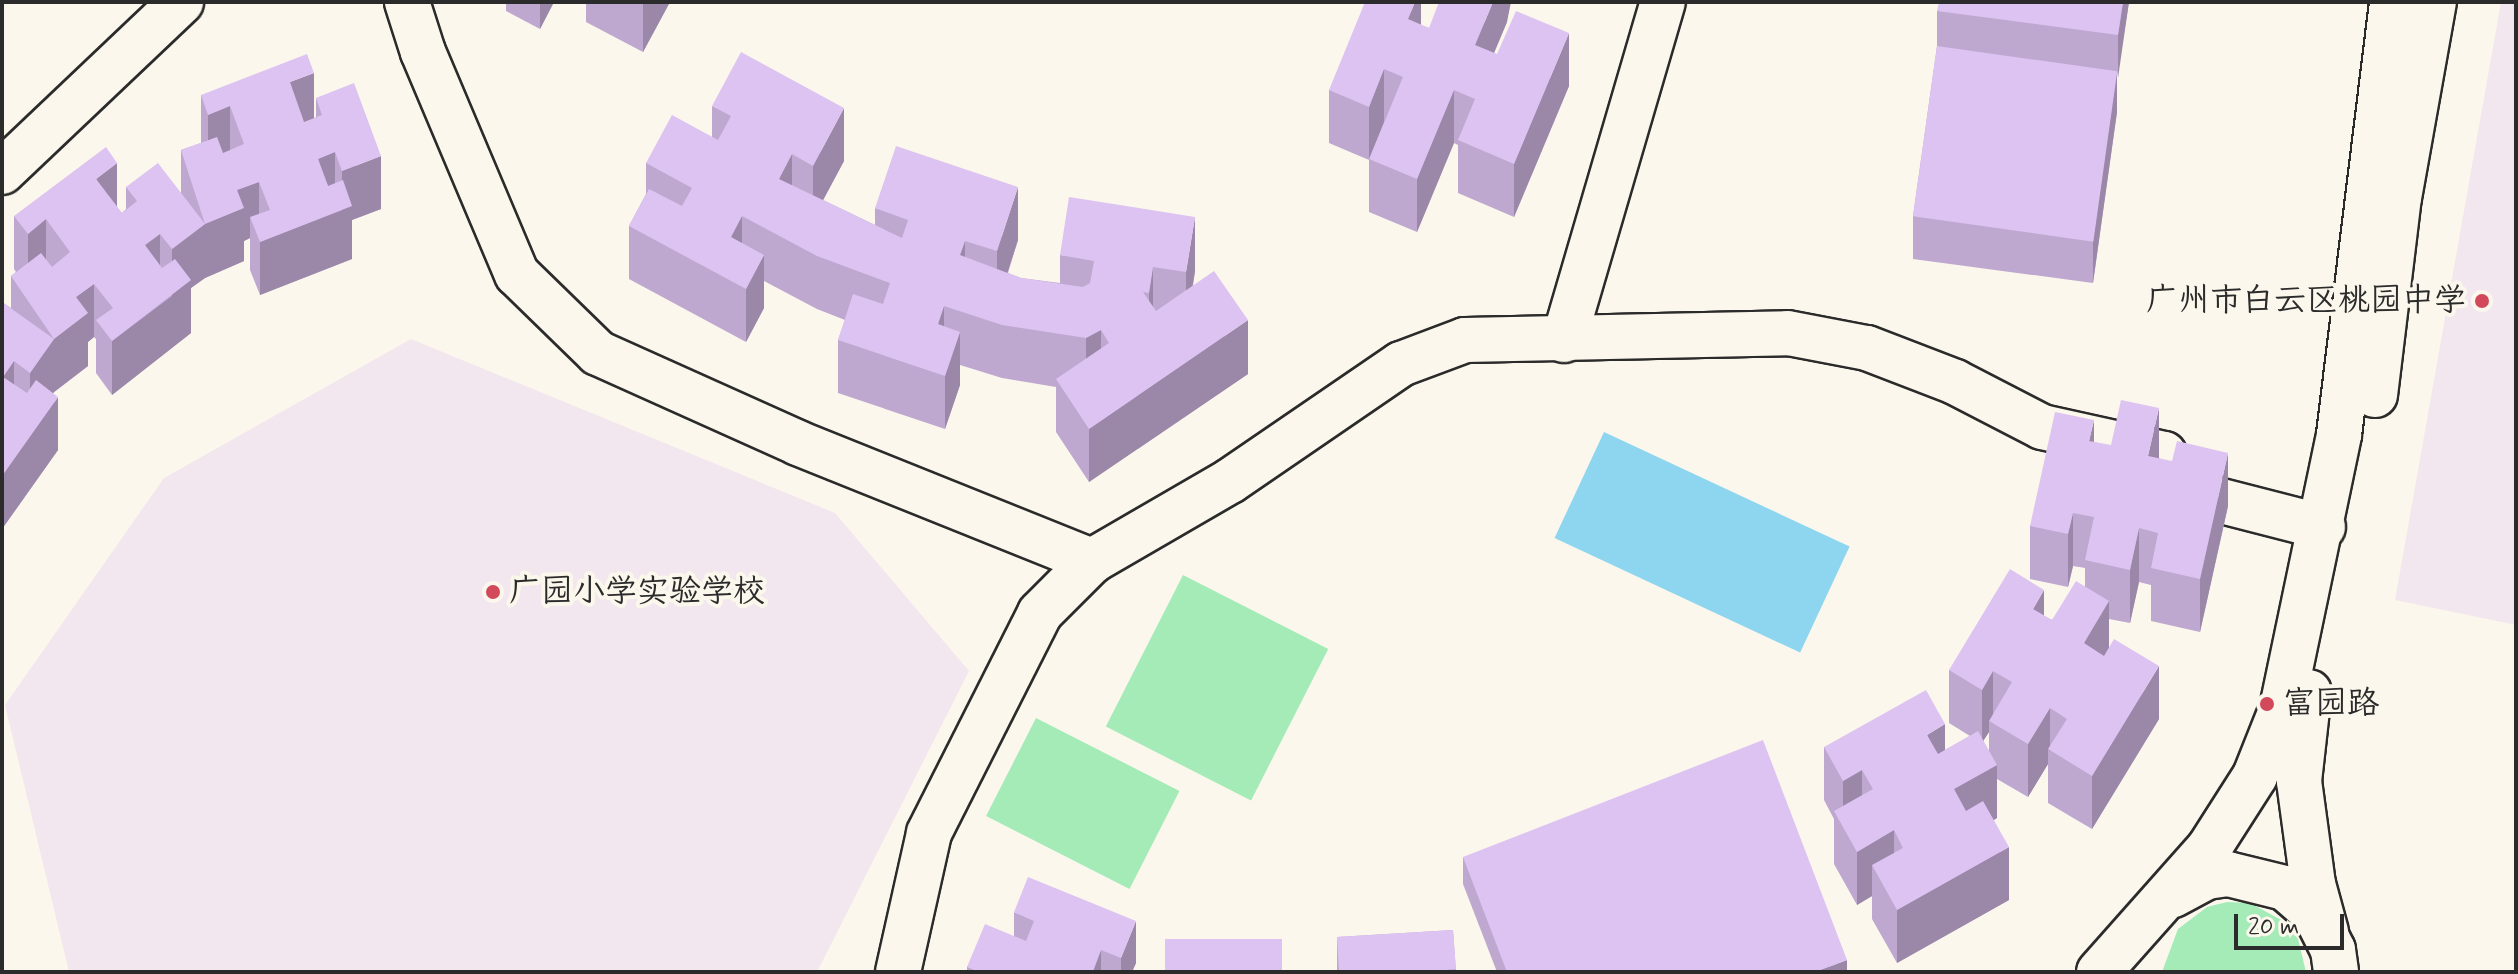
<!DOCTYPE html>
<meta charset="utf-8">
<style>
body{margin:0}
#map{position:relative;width:2518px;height:974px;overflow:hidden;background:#fbf7ec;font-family:Mynerve,"LXGW WenKai TC",sans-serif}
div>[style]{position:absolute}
.built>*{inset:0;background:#f2e7ee}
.green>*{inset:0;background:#a4ebb7;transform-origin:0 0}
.water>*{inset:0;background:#8ed6f0;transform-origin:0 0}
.roads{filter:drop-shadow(2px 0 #2b2b2b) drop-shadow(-2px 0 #2b2b2b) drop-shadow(0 2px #2b2b2b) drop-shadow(0 -2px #2b2b2b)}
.minor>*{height:44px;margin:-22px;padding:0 22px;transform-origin:22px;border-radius:22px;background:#fbf7ec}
.wall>*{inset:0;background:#bea8d0}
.shaded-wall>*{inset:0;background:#9b88a9}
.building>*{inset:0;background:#ddc3f2;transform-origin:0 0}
.dots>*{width:22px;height:22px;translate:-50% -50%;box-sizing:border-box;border:4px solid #fbf7ec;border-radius:50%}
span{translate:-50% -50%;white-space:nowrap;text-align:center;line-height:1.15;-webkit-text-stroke:8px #fbf7ec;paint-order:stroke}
.poi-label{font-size:32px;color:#2b2b2b}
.right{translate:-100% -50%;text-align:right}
.left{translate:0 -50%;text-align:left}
.frame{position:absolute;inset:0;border:4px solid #2b2b2b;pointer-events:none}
.scale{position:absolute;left:2234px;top:914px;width:110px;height:36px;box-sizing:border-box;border:4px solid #2b2b2b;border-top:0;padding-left:10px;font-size:24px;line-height:28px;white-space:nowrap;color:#2b2b2b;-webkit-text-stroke:6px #fbf7ec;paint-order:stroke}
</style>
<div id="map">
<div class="built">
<i style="clip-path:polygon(2501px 2px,2516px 2px,2516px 625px,2395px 600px)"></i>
<i style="clip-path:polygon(411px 339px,835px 513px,969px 671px,817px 972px,69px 972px,5px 705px,164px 478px)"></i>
</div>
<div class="green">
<i style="left:1183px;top:575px;width:163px;height:170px;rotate:27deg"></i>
<i style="left:1036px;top:718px;width:161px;height:110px;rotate:27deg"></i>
<i style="clip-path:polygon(2227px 902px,2250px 903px,2285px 922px,2298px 939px,2306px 972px,2162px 972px,2178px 929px,2207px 907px)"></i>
</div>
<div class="water">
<i style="left:1604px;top:432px;width:271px;height:117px;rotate:25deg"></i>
</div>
<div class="roads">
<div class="minor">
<i style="left:407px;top:2px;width:52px;rotate:72.3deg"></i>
<i style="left:423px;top:52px;width:241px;rotate:67.1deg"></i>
<i style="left:517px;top:274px;width:113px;rotate:44.3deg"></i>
<i style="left:598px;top:353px;width:219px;rotate:24.2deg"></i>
<i style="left:798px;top:443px;width:317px;rotate:21.9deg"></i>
<i style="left:2px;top:172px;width:247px;rotate:-43.5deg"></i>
<i style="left:1564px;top:340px;width:352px;rotate:-73.7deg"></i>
<i style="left:2375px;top:395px;width:198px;rotate:-83.1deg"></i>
<i style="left:2399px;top:198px;width:199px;rotate:-79.9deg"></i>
<i style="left:2309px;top:692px;width:90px;rotate:96.4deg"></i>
<i style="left:2299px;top:781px;width:104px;rotate:82.3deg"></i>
<i style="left:2313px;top:884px;width:50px;rotate:74.8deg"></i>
<i style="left:2173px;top:895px;width:38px;rotate:-28deg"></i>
<i style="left:2207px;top:877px;width:21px;rotate:-8deg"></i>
<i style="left:2228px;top:874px;width:59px;rotate:13.8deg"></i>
<i style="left:2285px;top:888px;width:40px;rotate:41deg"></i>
<i style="left:2315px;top:914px;width:40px;rotate:63.4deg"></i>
<i style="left:2333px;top:950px;width:22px;rotate:82deg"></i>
<i style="left:898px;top:972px;width:142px;rotate:-77.4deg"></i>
<i style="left:929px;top:833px;width:246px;rotate:-63.2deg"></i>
<i style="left:1040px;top:613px;width:74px;rotate:-45deg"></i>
<i style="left:1092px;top:561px;width:160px;rotate:-30.1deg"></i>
<i style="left:1230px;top:481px;width:207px;rotate:-34.4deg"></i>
<i style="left:1401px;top:364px;width:68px;rotate:-20.6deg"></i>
<i style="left:1465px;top:340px;width:323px;rotate:-1.2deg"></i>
<i style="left:1788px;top:333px;width:80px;rotate:10.8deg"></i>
<i style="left:1867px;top:348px;width:94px;rotate:21.1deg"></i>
<i style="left:1955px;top:382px;width:98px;rotate:27.3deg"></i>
<i style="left:2042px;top:427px;width:125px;rotate:12.5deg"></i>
<i style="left:2164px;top:454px;width:33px;rotate:85deg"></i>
<i style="left:2167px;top:487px;width:161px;rotate:14.4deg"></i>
<i style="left:2099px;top:972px;width:166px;rotate:-48.4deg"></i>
<i style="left:2209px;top:848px;width:85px;rotate:-57.4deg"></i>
<i style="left:2255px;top:776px;width:73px;rotate:-68.3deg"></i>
<i style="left:2282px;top:708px;width:279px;rotate:-78.2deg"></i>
<i style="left:2339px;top:435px;width:436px;rotate:-83deg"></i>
</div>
</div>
<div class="wall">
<i style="clip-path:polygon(506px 2px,554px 2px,540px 29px,506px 11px)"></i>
<i style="clip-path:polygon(586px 2px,670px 2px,643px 52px,586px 22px)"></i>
<i style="clip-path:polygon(1421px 2px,1421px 25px,1429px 28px,1507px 22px,1494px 53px,1569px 86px,1514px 217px,1458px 193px,1458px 145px,1454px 143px,1417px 232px,1369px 212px,1369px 160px,1329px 143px,1329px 90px)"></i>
<i style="clip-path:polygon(2129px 2px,2117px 78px,2117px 112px,2093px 283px,1913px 259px,1913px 216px,1937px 46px,1937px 11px)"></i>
<i style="clip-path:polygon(201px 95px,314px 118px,316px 117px,316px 98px,381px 209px,352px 220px,352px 259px,260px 295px,250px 270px,250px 238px,244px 241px,244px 261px,205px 278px,191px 288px,191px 333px,112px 395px,96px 373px,96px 339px,94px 337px,88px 342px,88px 366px,53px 393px,58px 450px,2px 529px,2px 302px,11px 308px,11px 276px,16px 272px,14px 269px,14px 216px,117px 208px,122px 213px,126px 209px,126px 187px,181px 193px,181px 150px,201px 143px)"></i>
<i style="clip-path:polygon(712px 106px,844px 161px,823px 200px,875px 225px,875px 208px,1018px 240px,1008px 273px,1021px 278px,1060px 283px,1060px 255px,1195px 271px,1193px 286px,1248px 374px,1089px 482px,1056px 432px,1056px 387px,1002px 378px,960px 365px,960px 385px,945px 429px,838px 393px,838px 340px,845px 320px,817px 309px,764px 281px,764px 308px,746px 342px,629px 279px,629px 226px,646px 194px,646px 163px,712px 137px)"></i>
<i style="clip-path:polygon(evenodd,2094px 442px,2159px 458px,2228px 506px,2200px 632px,2151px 621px,2151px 585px,2139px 582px,2130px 623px,2109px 619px,2109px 648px,2159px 719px,2092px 829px,2048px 803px,2048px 764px,2028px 797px,1997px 779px,1997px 818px,1994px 820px,2009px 900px,1897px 963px,1872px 919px,1872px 896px,1857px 905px,1834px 864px,1834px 819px,1824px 800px,1824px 747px,1945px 750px,1970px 736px,1949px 723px,1949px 670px,2044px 616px,2052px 620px,2085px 586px,2085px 568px,2073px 566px,2068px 587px,2030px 579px,2030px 526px,2094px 442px,1989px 732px,1989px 751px,1983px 741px,1989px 732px)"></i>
<i style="clip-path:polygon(1463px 857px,1847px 972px,1497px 972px,1463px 884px)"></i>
<i style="clip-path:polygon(1014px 912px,1136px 963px,1132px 972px,967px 972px,967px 967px,1014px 936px)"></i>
<i style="clip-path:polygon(1453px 930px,1456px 972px,1337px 972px,1337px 937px)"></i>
</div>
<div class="shaded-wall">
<i style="clip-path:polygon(540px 2px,554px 2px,540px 29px)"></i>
<i style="clip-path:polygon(643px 2px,670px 2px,643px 52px)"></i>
<i style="clip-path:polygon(1415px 2px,1421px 2px,1421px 39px,1408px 19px)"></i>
<i style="clip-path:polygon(1493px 2px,1511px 2px,1507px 22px,1475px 98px,1475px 45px)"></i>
<i style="clip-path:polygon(2123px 2px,2129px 2px,2118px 78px,2118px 35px)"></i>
<i style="clip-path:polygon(1569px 33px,1569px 86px,1514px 217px,1514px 164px)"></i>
<i style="clip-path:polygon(1384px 69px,1384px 122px,1369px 160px,1369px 107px)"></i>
<i style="clip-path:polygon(2117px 70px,2117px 112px,2093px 283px,2093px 241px)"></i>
<i style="clip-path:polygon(314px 73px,314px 126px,290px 135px,290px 82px)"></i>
<i style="clip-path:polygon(1454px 90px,1454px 143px,1417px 232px,1417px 179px)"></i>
<i style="clip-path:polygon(230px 106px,230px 159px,208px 168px,208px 115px)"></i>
<i style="clip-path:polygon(844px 108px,844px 161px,813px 219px,813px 166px)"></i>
<i style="clip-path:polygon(335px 152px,335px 205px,318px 159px)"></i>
<i style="clip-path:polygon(792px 154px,792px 208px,779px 179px)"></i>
<i style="clip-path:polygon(381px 156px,381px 209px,352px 220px,352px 259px,260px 295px,260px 242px,342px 210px,342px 171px)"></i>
<i style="clip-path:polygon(117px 163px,117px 217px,96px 179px)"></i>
<i style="clip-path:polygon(259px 182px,259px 235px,250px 217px,250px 238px,244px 241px,244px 261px,205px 278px,205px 224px,237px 190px)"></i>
<i style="clip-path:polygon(1018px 187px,1018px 240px,997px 304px,997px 251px)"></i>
<i style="clip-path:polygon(742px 216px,742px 269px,731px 237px)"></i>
<i style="clip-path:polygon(1195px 217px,1195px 271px,1186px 325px,1186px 272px)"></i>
<i style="clip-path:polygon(46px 219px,46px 273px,28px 287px,28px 234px)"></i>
<i style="clip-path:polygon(205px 224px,205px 278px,191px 288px,191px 333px,112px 395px,112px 341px,172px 296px,172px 249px)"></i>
<i style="clip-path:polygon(160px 234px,160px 287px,145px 245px)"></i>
<i style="clip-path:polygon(965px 241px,965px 294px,960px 255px)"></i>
<i style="clip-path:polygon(764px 255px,764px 308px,746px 342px,746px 289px)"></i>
<i style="clip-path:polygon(1153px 267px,1153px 320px,1149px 346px,1149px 293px)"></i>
<i style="clip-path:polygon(94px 284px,94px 337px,88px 342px,88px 366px,54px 392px,54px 339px,76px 297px)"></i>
<i style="clip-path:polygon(944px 306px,944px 359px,938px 324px)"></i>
<i style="clip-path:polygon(1248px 320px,1248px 374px,1089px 482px,1089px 429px)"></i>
<i style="clip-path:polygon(1101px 330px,1101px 383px,1086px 391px,1086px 338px)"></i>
<i style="clip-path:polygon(960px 332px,960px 385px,945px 429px,945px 376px)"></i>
<i style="clip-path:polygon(54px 339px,54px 392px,30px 426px,30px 373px)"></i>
<i style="clip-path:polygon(14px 361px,14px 415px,3px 377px)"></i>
<i style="clip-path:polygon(58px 397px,58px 450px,2px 529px,2px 476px)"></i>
<i style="clip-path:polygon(2159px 408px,2159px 461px,2148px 456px)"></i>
<i style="clip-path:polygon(2094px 420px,2094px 473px,2089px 441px)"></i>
<i style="clip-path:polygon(2228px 453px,2228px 506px,2200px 632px,2200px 579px)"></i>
<i style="clip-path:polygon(2073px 513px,2073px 566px,2068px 587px,2068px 534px)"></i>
<i style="clip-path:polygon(2139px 528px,2139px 582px,2130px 623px,2130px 570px)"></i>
<i style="clip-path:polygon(2044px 590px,2044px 644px,2033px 609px)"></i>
<i style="clip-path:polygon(2109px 601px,2109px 654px,2084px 696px,2084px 643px)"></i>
<i style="clip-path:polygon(2159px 666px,2159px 719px,2092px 829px,2092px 776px)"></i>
<i style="clip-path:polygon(1993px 671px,1993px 723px,1989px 721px,1989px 732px,1982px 743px,1982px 690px)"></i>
<i style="clip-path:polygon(2050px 708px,2050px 751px,2048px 749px,2048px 764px,2028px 797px,2028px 744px)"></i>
<i style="clip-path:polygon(1945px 724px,1945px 777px,1927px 735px)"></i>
<i style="clip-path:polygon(1997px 765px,1997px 818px,1954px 842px,1954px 789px)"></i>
<i style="clip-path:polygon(1862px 770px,1862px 823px,1843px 826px,1843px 781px)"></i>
<i style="clip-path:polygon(1894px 830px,1894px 884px,1872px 865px,1872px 896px,1857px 905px,1857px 852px)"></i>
<i style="clip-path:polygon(2009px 847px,2009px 900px,1897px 963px,1897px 910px)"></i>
<i style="clip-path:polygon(1136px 921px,1136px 963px,1132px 972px,1121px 972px,1121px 958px)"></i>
<i style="clip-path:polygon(1101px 950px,1101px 972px,1093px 972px)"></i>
<i style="clip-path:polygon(1847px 960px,1847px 972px,1815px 972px)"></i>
</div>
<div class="building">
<i style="clip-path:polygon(1365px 2px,1415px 2px,1408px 19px,1429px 28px,1439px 2px,1493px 2px,1475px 45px,1497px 54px,1516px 11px,1569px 33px,1514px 164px,1458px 140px,1475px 99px,1454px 90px,1417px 179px,1369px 159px,1403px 77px,1384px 69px,1369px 107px,1329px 90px)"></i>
<i style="clip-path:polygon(1939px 2px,2123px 2px,2118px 35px,1937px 11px)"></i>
<i style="left:1937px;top:46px;width:182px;height:172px;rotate:8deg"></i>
<i style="clip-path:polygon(741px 52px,844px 108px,813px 166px,792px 154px,779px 179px,902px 238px,908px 220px,875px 208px,896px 146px,1018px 187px,997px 251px,965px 241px,960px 255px,1021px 278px,1083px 287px,1090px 283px,1094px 261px,1060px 255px,1069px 197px,1195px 217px,1186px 272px,1153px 267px,1149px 293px,1143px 292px,1156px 311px,1214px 271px,1248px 320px,1089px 429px,1056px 379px,1109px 343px,1101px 330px,1086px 338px,1002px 325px,944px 306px,938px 324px,960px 332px,945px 376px,838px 340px,853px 294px,883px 304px,890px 283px,817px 256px,742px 216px,731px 237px,764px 255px,746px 289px,629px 226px,649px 189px,682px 206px,692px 188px,646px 163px,672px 115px,718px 140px,731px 116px,712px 106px)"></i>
<i style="clip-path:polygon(307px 54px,314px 73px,290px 82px,304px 122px,322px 115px,316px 98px,354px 83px,381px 156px,342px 171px,335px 152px,318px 159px,328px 186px,343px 180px,352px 206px,260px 242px,250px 217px,270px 210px,259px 182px,237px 190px,244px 208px,205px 224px,181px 150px,217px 137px,223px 153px,244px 144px,230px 106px,208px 115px,201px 95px)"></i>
<i style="clip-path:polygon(106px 147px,117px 163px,96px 179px,122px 213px,137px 201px,126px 187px,158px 163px,205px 224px,172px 249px,160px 234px,145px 245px,162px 268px,175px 259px,191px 280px,112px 341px,96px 320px,113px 308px,94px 284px,76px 297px,88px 313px,54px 339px,11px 276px,41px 253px,52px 267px,70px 252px,46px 219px,28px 234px,14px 216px)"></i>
<i style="clip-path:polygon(2px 302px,54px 339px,30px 373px,14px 361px,3px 377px,27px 393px,36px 380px,58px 397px,2px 476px)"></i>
<i style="clip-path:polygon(2121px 400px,2159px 408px,2148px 456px,2172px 461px,2177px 441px,2228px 453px,2200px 579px,2151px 568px,2158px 533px,2139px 528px,2130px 570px,2085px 560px,2094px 517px,2073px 513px,2068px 534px,2030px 526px,2055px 412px,2094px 420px,2089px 441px,2111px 445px)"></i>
<i style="clip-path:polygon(2010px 569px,2044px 590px,2033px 609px,2052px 620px,2076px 581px,2109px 601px,2084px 643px,2104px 656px,2114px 639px,2159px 666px,2092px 776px,2048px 749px,2067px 719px,2050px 708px,2028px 744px,1989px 721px,2012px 682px,1993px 671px,1982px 690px,1949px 670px)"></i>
<i style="clip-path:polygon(1926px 690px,1945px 724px,1927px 735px,1938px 754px,1978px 731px,1997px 765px,1954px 789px,1966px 811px,1983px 801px,2009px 847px,1897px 910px,1872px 865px,1903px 848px,1894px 830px,1857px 852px,1834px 811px,1873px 789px,1862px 770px,1843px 781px,1824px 747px)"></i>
<i style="clip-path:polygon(1763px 740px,1847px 960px,1815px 972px,1507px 972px,1463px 857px)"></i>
<i style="clip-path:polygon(1028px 877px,1136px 921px,1121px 958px,1101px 950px,1093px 971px,1096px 972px,979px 972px,967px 967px,985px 924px,1026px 941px,1034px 921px,1014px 912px)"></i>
<i style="clip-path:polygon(1453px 930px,1456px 969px,1435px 971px,1435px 972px,1339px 972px,1337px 937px)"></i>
<i style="left:1165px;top:939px;width:117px;height:33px"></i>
</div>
<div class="dots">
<i style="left:2482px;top:301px;background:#d1495b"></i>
<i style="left:493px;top:592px;background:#d1495b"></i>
<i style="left:2267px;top:704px;background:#d1495b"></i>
</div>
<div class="poi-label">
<span class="right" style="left:2466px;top:301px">广州市白云区桃园中学</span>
<span class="left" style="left:509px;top:592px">广园小学实验学校</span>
<span class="left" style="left:2283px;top:704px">富园路</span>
</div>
<div class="frame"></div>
<div class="scale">20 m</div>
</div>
